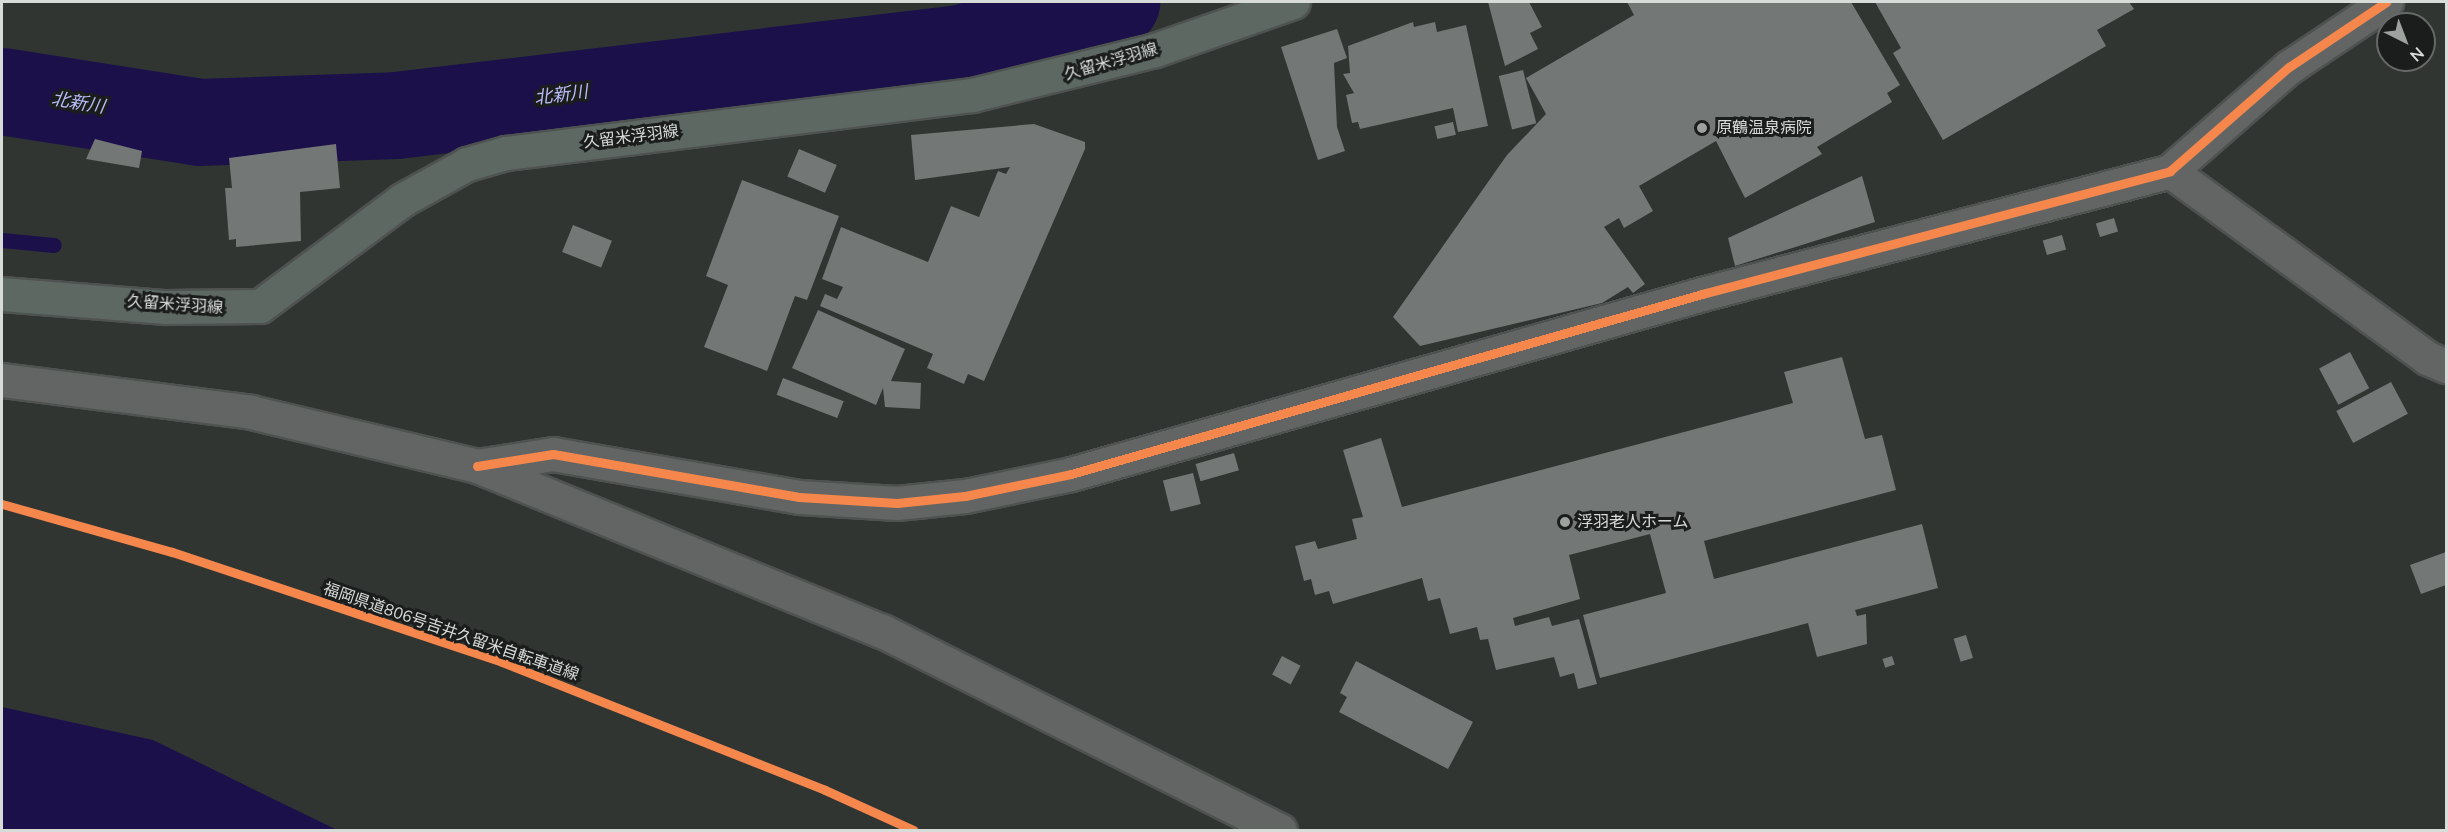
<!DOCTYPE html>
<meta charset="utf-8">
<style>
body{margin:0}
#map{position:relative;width:2448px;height:832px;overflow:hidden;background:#303532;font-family:"Nunito Sans","Noto Sans JP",sans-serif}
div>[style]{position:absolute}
.water>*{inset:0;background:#1c104b}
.stream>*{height:15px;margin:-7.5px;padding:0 7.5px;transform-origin:7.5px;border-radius:7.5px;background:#1c104b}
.river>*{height:87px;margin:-43.5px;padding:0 43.5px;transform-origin:43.5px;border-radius:43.5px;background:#1c104b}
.building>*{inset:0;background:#737775;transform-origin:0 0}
.roads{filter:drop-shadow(2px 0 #4e5250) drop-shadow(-2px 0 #4e5250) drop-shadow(0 2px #4e5250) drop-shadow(0 -2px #4e5250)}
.minor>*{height:33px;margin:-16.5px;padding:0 16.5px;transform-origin:16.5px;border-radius:16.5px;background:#626563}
.tertiary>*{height:33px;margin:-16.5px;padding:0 16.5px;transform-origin:16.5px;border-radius:16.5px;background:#626563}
.primary>*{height:33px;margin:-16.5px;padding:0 16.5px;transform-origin:16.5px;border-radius:16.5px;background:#5d6863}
.cycleway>*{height:9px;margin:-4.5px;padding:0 4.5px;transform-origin:4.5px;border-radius:4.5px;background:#f5874c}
.dots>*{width:16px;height:16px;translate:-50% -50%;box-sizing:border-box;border:3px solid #1a1d1b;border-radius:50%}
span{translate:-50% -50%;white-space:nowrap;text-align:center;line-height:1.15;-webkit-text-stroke:6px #1a1d1b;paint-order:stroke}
.street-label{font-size:16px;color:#d7dcd9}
.poi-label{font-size:16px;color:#d7dcd9}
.left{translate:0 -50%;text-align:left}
.water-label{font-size:18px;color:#babcf8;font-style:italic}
.frame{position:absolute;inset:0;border:3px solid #d7dcd9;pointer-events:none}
.north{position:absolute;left:2376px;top:12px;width:60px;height:60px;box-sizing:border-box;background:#1a1d1b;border:2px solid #666967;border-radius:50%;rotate:138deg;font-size:16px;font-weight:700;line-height:24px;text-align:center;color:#d7dcd9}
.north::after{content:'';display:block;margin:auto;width:21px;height:27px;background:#9da29f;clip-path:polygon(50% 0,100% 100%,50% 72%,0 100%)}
</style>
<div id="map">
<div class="water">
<i style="clip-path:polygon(2px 707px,153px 740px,337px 830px,2px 830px)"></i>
</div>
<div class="stream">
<i style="left:2px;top:240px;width:52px;rotate:5.5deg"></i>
</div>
<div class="river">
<i style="left:2px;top:91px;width:199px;rotate:8.9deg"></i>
<i style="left:199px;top:122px;width:197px;rotate:-2deg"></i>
<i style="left:396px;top:115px;width:569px;rotate:-6.76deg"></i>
<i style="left:961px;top:48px;width:162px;rotate:-16.5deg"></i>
</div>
<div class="building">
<i style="clip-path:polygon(1488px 2px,1529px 2px,1542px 27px,1530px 33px,1538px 49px,1505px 66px)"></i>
<i style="clip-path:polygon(1627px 2px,1851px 2px,1900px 85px,1887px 93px,1892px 102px,1817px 147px,1822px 154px,1745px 198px,1716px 141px,1639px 186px,1653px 211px,1624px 228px,1619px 218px,1604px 227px,1645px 284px,1633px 293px,1628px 287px,1602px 303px,1420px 346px,1393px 317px,1507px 155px,1546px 114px,1526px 78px,1634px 15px)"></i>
<i style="clip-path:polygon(1875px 2px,2129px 2px,2134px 9px,2097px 30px,2106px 46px,1943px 140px,1893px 53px,1901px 48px)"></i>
<i style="clip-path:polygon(1413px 22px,1414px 27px,1435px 22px,1437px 32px,1466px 25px,1488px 126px,1458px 132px,1453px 108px,1360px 129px,1358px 122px,1352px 123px,1346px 95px,1354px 93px,1343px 74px,1350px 73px,1348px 46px)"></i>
<i style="clip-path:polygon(1337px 29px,1347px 58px,1334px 63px,1337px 127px,1345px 151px,1318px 160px,1281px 47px)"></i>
<i style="left:1523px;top:70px;width:55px;height:25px;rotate:76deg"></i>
<i style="left:1453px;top:122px;width:13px;height:19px;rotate:77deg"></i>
<i style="clip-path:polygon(1034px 124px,1085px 142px,1085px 149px,984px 381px,968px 374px,964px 384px,927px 368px,933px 354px,820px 306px,825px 294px,837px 299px,843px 287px,822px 279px,841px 227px,928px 262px,951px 206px,979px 217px,998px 171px,1006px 174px,1010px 167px,915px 180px,911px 135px)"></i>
<i style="clip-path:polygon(95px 139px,142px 151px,139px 168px,86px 159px)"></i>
<i style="clip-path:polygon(336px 144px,340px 188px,300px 192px,301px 241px,236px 247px,236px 239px,229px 240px,225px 188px,232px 188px,229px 158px)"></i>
<i style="left:799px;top:149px;width:41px;height:30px;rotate:23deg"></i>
<i style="clip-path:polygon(1862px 176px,1875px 222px,1735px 266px,1728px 238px)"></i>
<i style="clip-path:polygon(742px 180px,839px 216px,807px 300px,795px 296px,767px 371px,704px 347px,728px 285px,706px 276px)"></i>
<i style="left:2114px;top:218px;width:14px;height:19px;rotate:73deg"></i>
<i style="left:573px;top:225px;width:42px;height:29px;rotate:22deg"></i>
<i style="left:2062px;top:235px;width:15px;height:20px;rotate:74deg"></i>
<i style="clip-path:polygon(818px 310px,905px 349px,891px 381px,921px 383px,920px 409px,885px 407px,883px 388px,876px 405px,792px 368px)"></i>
<i style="left:2350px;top:352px;width:41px;height:35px;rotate:62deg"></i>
<i style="clip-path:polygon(1842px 357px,1865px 439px,1882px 435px,1896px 490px,1704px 541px,1714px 579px,1922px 524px,1938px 588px,1855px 610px,1857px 616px,1866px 614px,1867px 644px,1817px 657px,1808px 623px,1600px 678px,1583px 615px,1666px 593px,1650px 534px,1569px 555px,1580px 599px,1513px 618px,1515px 626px,1549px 617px,1552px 626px,1579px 619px,1597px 684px,1578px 689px,1574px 673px,1560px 677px,1554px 657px,1496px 670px,1488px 639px,1480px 640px,1477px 627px,1450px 634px,1440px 598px,1428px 601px,1422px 578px,1333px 604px,1329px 591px,1315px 595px,1311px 579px,1304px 581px,1295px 546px,1315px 541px,1318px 549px,1357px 539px,1352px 519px,1363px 517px,1343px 450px,1381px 438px,1402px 507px,1793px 403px,1784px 372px)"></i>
<i style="left:783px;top:378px;width:65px;height:18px;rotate:21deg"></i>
<i style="left:2391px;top:382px;width:36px;height:62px;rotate:62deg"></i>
<i style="left:1234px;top:453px;width:18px;height:40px;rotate:74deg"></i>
<i style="left:1193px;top:473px;width:32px;height:31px;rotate:76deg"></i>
<i style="clip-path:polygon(2446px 552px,2446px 585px,2421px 594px,2410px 565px)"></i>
<i style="left:1966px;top:635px;width:24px;height:13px;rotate:73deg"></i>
<i style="left:1282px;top:656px;width:21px;height:21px;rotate:28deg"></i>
<i style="left:1892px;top:656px;width:9px;height:10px;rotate:72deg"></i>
<i style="clip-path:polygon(1356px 661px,1473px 722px,1448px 769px,1339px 712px,1347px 697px,1340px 693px)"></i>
</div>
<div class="roads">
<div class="minor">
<i style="left:2170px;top:171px;width:318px;rotate:36deg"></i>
<i style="left:2427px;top:358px;width:21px;rotate:23deg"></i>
<i style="left:477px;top:466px;width:77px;rotate:-9deg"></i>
<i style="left:553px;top:454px;width:250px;rotate:9.9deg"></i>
<i style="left:799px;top:497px;width:98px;rotate:3.5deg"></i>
<i style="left:897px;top:503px;width:68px;rotate:-5.9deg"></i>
<i style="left:965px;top:496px;width:108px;rotate:-11.7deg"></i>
<i style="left:1071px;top:474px;width:656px;rotate:-15.92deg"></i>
<i style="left:1702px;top:294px;width:484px;rotate:-14.7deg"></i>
<i style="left:2170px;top:171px;width:158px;rotate:-41.2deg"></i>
<i style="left:2289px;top:67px;width:117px;rotate:-33.8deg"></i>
</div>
<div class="tertiary">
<i style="left:2px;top:380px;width:251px;rotate:7.3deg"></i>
<i style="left:251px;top:412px;width:232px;rotate:13.4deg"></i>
<i style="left:477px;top:466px;width:437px;rotate:22.2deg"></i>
<i style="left:882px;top:631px;width:445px;rotate:26.6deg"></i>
</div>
<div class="primary">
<i style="left:2px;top:294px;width:164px;rotate:4.6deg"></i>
<i style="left:165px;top:307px;width:95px;rotate:-0.6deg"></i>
<i style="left:260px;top:306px;width:177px;rotate:-36.7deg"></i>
<i style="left:402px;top:200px;width:74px;rotate:-29deg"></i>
<i style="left:467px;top:164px;width:41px;rotate:-15.8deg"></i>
<i style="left:506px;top:153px;width:470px;rotate:-7.1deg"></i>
<i style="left:972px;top:95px;width:188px;rotate:-13.8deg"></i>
<i style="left:1155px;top:50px;width:146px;rotate:-19.2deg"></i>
</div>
</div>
<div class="cycleway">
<i style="left:477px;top:466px;width:77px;rotate:-9deg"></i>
<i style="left:553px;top:454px;width:250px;rotate:9.9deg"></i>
<i style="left:799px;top:497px;width:98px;rotate:3.5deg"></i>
<i style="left:897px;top:503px;width:68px;rotate:-5.9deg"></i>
<i style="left:965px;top:496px;width:108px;rotate:-11.7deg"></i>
<i style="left:1071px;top:474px;width:656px;rotate:-15.92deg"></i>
<i style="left:1702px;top:294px;width:484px;rotate:-14.7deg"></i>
<i style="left:2170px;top:171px;width:158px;rotate:-41.2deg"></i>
<i style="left:2289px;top:67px;width:117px;rotate:-33.8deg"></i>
<i style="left:2px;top:504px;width:177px;rotate:15.8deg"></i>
<i style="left:172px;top:552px;width:348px;rotate:18.4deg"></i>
<i style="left:502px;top:662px;width:347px;rotate:21.6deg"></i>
<i style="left:825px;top:790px;width:97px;rotate:24.4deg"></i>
</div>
<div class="dots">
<i style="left:1702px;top:128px;background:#9da29f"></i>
<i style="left:1565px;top:522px;background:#9da29f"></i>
</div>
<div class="street-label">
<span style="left:1111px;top:62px;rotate:-16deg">久留米浮羽線</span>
<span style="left:631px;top:137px;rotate:-7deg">久留米浮羽線</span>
<span style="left:175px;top:305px;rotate:4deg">久留米浮羽線</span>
<span style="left:451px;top:632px;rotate:19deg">福岡県道806号吉井久留米自転車道線</span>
</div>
<div class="poi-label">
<span class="left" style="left:1716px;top:128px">原鶴温泉病院</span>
<span class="left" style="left:1577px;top:522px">浮羽老人ホーム</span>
</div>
<div class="water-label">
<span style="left:561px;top:95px;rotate:-7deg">北新川</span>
<span style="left:78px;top:103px;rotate:9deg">北新川</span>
</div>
<div class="frame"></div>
<div class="north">N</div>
</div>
